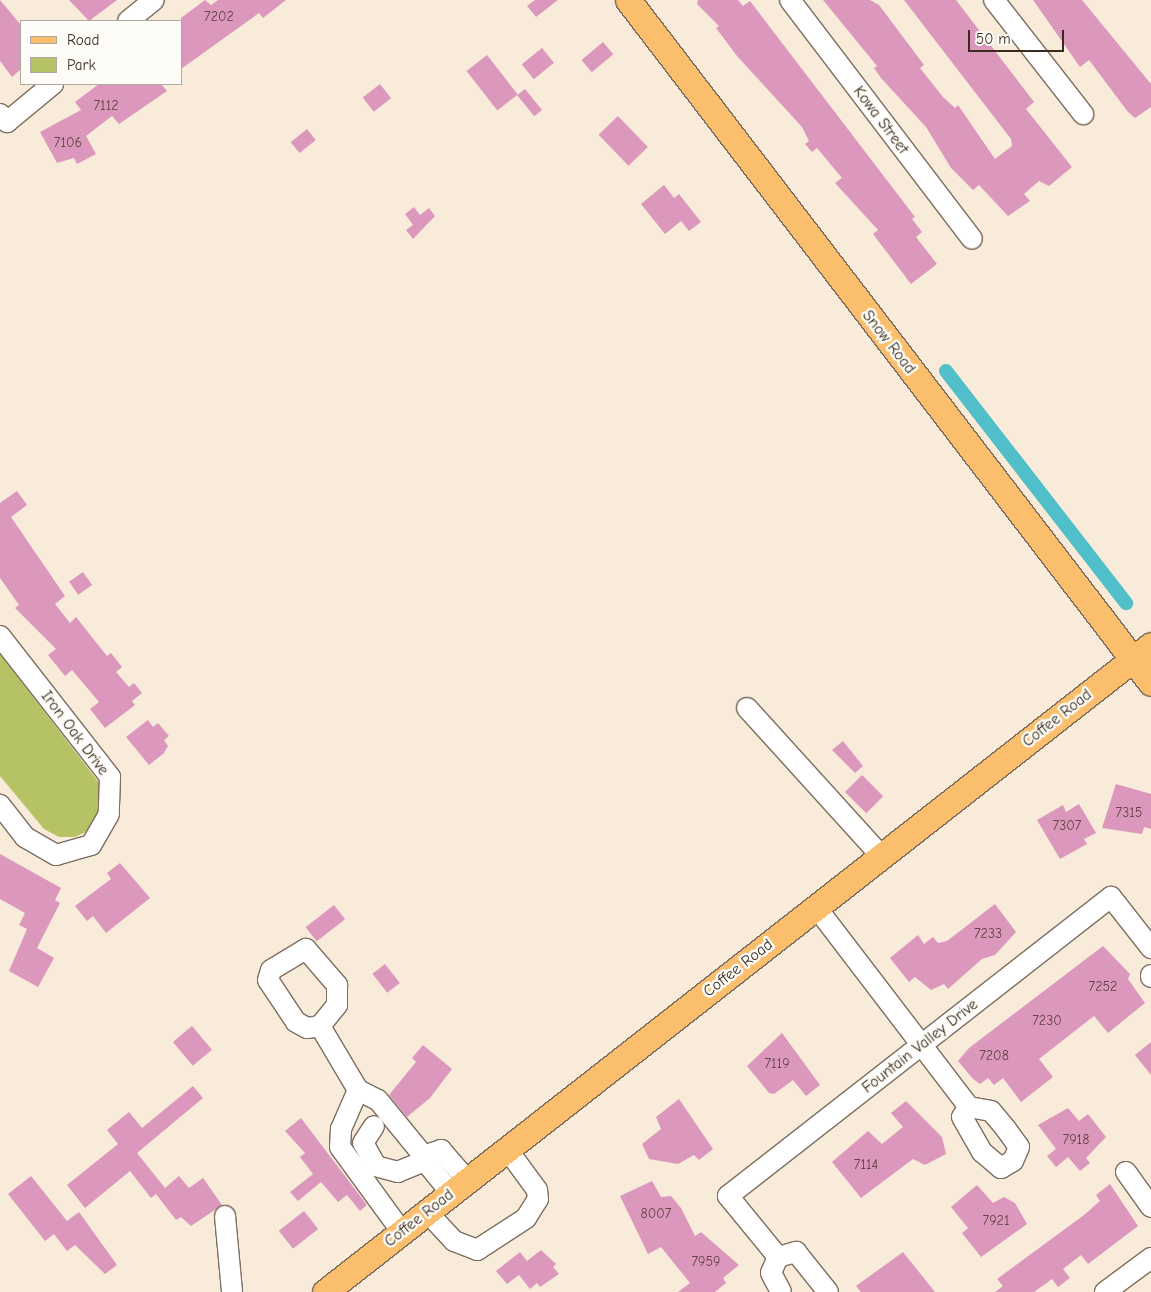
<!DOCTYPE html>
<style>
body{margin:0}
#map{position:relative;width:1151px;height:1292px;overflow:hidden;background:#f9ebda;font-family:"Comic Neue",sans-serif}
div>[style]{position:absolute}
.green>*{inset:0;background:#b6c365}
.canal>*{height:14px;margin:-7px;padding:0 7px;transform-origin:7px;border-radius:7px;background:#51bfc9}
.building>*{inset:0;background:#dc97bd;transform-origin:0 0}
.roads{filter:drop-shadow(1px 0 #7e6e60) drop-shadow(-1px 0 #7e6e60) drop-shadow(0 1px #7e6e60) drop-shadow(0 -1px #7e6e60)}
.minor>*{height:20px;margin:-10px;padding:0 10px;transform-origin:10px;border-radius:10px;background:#fff}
.major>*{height:25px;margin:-12.5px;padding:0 12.5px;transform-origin:12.5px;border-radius:12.5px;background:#fabe6d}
span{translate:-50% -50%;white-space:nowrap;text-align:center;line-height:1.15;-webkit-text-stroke:5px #fdfcf7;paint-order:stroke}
.number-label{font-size:14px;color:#634546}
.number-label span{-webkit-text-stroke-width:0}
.street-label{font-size:16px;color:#3b2a1e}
.legend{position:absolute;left:20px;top:20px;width:162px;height:65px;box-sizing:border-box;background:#fdfcf7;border:1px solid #afa8a0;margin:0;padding:6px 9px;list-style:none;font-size:15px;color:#3b2a1e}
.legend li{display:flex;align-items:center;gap:10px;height:25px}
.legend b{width:25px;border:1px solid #afa8a0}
.scale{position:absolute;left:968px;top:30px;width:96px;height:22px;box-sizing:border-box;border:2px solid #3b2a1e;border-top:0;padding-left:6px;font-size:15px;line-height:18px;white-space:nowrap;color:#3b2a1e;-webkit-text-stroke:4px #fdfcf7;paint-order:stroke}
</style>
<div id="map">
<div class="green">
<i style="clip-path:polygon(0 654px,100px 784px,103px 810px,88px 831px,75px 837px,59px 837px,44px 829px,0 776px)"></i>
</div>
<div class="canal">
<i style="left:946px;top:371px;width:294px;rotate:52.2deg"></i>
</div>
<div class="building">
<i style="clip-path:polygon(0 0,21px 25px,21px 69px,12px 77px,0 61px)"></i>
<i style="clip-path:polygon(69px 0,117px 0,89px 21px)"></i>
<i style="clip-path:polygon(205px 0,211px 5px,218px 0,286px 0,263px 18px,259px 13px,181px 69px,181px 18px)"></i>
<i style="clip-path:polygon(535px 0,558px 0,536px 17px,527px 6px)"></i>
<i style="clip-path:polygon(698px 0,738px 0,743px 6px,750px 1px,915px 217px,912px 219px,922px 232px,916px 237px,937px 264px,911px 284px,873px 234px,878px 230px,835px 183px,842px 178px,817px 148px,812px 152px,805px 144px,809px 141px,802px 127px,737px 56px,716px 28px,719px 26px,697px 4px)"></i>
<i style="clip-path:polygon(823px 0,870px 0,879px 5px,924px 65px,920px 68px,943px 97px,955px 108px,958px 105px,995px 159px,1012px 146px,1011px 139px,904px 0,956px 0,1034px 102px,1026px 109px,1072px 167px,1049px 186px,1039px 181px,1024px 194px,1030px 201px,1008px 216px,979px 185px,973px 190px,951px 168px,926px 127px,881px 78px,874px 68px,877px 66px)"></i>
<i style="clip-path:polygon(1033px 0,1082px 0,1151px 84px,1151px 107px,1135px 118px,1128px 112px,1089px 60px,1080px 67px)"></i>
<i style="left:603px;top:42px;width:16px;height:28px;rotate:50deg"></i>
<i style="left:542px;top:48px;width:19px;height:26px;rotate:51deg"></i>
<i style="left:487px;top:55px;width:50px;height:26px;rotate:52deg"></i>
<i style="clip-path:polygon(99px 84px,161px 84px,167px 91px,119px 124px,112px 116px,86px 136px,96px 154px,77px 164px,74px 158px,57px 163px,40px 132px,81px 110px,75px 102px)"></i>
<i style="left:380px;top:84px;width:18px;height:22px;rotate:52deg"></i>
<i style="left:525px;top:89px;width:27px;height:10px;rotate:51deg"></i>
<i style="left:618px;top:116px;width:43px;height:27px;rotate:46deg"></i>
<i style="left:307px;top:129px;width:14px;height:21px;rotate:51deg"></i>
<i style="clip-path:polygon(664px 185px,674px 198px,679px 194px,701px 222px,689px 231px,681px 221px,665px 234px,641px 204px)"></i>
<i style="clip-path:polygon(414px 207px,420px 215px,429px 208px,435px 216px,413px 239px,406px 230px,413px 225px,405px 214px)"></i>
<i style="clip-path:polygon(17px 491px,27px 505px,11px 517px,65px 596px,55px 604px,70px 623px,76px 617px,107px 656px,111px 653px,122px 667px,116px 672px,129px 687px,134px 683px,142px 693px,132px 701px,135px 705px,105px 728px,90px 709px,99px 702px,72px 670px,65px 676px,48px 655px,56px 649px,15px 608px,19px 605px,0 578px,0 503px)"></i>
<i style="left:83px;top:572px;width:16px;height:17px;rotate:55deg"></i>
<i style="clip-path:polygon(148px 720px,153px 727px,158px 723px,169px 736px,164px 740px,168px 746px,164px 753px,149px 765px,126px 737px)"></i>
<i style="clip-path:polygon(843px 741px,863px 766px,855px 773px,832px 750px)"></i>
<i style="left:862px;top:775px;width:30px;height:24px;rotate:45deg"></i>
<i style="clip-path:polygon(1116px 784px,1151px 794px,1151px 829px,1144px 827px,1142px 834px,1102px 828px)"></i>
<i style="clip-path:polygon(1079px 804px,1096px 833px,1084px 839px,1087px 844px,1060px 859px,1037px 820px,1063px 805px,1066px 812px)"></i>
<i style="clip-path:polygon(0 854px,61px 888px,55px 900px,60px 903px,37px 948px,54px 958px,38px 987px,9px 971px,27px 929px,19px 925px,25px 913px,0 899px)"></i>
<i style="clip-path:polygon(120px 863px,150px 898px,106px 933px,93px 916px,87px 921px,75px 906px,111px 879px,107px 873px)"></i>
<i style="clip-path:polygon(995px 904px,1016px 932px,995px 955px,982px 959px,948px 989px,944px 984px,931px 990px,915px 977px,909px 982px,890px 958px,918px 935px,924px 944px,933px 937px,938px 943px,947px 941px)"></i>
<i style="left:334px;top:905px;width:18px;height:36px;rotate:52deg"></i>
<i style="clip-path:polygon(1103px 946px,1130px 974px,1128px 979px,1145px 1003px,1108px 1033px,1094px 1016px,1039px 1059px,1053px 1077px,1021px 1102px,1003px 1078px,994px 1085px,988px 1078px,980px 1084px,973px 1079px,958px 1061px,969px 1048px)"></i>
<i style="left:385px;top:964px;width:24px;height:16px;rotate:52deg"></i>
<i style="left:192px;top:1026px;width:31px;height:25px;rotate:50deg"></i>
<i style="clip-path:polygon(782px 1033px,820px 1085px,806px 1096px,793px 1080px,774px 1094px,769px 1093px,747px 1066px)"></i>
<i style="clip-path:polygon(1151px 1042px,1151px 1075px,1135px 1055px)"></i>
<i style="clip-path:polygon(423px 1045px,452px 1069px,430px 1098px,407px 1117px,389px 1095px,416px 1062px,412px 1058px)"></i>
<i style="clip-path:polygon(193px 1086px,203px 1098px,137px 1153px,165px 1188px,179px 1176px,189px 1188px,203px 1178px,222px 1205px,191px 1226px,181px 1217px,176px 1220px,156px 1194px,151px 1198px,130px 1171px,85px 1208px,67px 1185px,118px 1144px,107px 1130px,129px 1112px,142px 1128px)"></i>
<i style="clip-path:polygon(679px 1099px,713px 1149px,699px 1160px,694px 1155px,678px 1164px,649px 1159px,642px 1144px,661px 1129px,656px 1117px)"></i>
<i style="clip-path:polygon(906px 1101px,942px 1137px,946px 1154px,925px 1165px,913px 1159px,861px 1198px,832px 1162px,868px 1131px,882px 1144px,903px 1127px,891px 1113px)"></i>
<i style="clip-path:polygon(1068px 1108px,1079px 1121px,1088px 1114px,1106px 1137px,1086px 1158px,1090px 1163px,1080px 1171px,1068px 1157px,1056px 1167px,1047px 1156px,1056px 1149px,1038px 1125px)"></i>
<i style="clip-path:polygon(301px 1118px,367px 1205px,360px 1211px,347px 1195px,338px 1202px,321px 1182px,298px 1201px,290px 1192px,313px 1174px,300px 1157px,305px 1153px,285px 1131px)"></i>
<i style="clip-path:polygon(31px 1176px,67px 1221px,79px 1212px,117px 1265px,105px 1274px,75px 1245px,67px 1251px,54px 1234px,45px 1241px,8px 1194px)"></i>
<i style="clip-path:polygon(652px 1181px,661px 1197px,671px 1196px,681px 1208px,695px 1236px,701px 1232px,739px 1265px,723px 1278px,726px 1283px,715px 1292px,678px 1292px,690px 1283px,661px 1247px,648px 1254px,620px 1196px)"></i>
<i style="clip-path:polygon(1110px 1184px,1138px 1226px,1088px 1264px,1081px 1255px,1063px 1269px,1070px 1278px,1058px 1287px,1052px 1279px,1034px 1292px,995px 1292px,1003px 1286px,997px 1279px,1084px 1215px,1100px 1201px,1096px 1195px)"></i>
<i style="clip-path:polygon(977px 1185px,993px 1203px,1004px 1197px,1015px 1203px,1027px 1224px,981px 1257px,962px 1233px,968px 1228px,951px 1207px)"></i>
<i style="left:304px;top:1211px;width:23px;height:32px;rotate:52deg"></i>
<i style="clip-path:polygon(541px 1250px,556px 1264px,553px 1267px,559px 1274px,540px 1287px,537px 1283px,530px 1289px,519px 1275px,507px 1284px,496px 1271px,520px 1252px,527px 1261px)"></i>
<i style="clip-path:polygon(903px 1252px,935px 1292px,861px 1292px,856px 1286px)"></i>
</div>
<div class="roads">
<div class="minor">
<i style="left:790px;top:0;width:300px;rotate:52.7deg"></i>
<i style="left:994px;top:0;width:145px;rotate:52deg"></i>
<i style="left:128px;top:21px;width:33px;rotate:-39deg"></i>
<i style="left:0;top:114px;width:11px;rotate:49deg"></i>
<i style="left:7px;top:122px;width:60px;rotate:-39.6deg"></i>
<i style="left:0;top:636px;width:179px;rotate:52deg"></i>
<i style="left:110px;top:777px;width:37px;rotate:92deg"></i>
<i style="left:109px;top:814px;width:36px;rotate:120deg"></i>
<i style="left:91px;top:845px;width:36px;rotate:164deg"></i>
<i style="left:56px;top:855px;width:36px;rotate:-150deg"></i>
<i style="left:25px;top:837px;width:41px;rotate:-128deg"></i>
<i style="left:747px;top:708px;width:200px;rotate:47.8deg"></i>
<i style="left:816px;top:907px;width:252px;rotate:52.6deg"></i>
<i style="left:969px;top:1107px;width:22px;rotate:10deg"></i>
<i style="left:991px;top:1111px;width:23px;rotate:50deg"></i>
<i style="left:1006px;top:1129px;width:22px;rotate:54deg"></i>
<i style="left:1019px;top:1147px;width:15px;rotate:113deg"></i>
<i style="left:1013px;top:1161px;width:14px;rotate:150deg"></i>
<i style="left:1001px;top:1168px;width:25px;rotate:-140deg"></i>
<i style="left:982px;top:1152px;width:40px;rotate:-119.7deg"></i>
<i style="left:962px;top:1117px;width:12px;rotate:-55deg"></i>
<i style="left:1151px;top:975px;width:2px;rotate:90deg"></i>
<i style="left:320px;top:1026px;width:13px;rotate:171deg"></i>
<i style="left:307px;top:1028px;width:13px;rotate:-151deg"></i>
<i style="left:296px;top:1022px;width:50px;rotate:-123.7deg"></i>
<i style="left:268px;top:980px;width:10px;rotate:-73deg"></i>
<i style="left:271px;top:970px;width:41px;rotate:-31deg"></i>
<i style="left:306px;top:949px;width:48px;rotate:49.3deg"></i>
<i style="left:337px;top:985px;width:20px;rotate:90deg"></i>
<i style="left:337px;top:1005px;width:27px;rotate:129deg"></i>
<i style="left:320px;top:1026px;width:74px;rotate:59.3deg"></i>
<i style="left:358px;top:1090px;width:43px;rotate:113.6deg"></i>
<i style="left:341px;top:1129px;width:18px;rotate:93deg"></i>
<i style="left:340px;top:1147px;width:105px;rotate:53.9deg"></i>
<i style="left:358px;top:1090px;width:22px;rotate:27deg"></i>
<i style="left:378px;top:1100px;width:77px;rotate:50.8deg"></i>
<i style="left:427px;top:1160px;width:31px;rotate:158deg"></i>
<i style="left:398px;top:1172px;width:23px;rotate:-165deg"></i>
<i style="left:376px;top:1166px;width:26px;rotate:-119deg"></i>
<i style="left:363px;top:1143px;width:20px;rotate:-57deg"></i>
<i style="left:1126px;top:1172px;width:43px;rotate:54.5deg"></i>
<i style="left:451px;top:1193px;width:33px;rotate:-129deg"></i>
<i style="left:430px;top:1167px;width:13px;rotate:-94deg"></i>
<i style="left:429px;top:1154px;width:13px;rotate:-18deg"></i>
<i style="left:441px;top:1150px;width:40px;rotate:49deg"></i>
<i style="left:427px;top:1212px;width:40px;rotate:47deg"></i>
<i style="left:454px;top:1241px;width:25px;rotate:21deg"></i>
<i style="left:477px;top:1250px;width:59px;rotate:-33.1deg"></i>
<i style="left:526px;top:1218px;width:22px;rotate:-58deg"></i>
<i style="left:538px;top:1199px;width:9px;rotate:-96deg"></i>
<i style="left:537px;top:1190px;width:51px;rotate:-126.2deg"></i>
<i style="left:225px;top:1216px;width:76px;rotate:84.7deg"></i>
<i style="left:778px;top:1257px;width:79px;rotate:-129.3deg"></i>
<i style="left:728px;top:1196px;width:486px;rotate:-38deg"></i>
<i style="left:1111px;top:897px;width:65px;rotate:51.9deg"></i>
<i style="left:778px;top:1257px;width:19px;rotate:-16deg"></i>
<i style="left:796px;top:1252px;width:51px;rotate:51.3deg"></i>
<i style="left:778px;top:1257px;width:17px;rotate:114deg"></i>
<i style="left:771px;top:1273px;width:21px;rotate:62deg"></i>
<i style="left:1105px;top:1292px;width:57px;rotate:-36.5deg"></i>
</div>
<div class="major">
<i style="left:628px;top:0;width:860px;rotate:52.56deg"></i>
<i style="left:325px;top:1292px;width:1049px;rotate:-38.07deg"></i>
</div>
</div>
<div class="number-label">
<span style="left:219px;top:17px">7202</span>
<span style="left:106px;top:106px">7112</span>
<span style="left:68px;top:143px">7106</span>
<span style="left:1129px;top:813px">7315</span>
<span style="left:1067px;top:826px">7307</span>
<span style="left:988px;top:934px">7233</span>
<span style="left:1103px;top:987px">7252</span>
<span style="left:1047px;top:1021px">7230</span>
<span style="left:994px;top:1056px">7208</span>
<span style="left:777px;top:1064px">7119</span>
<span style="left:1076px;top:1140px">7918</span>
<span style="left:866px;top:1165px">7114</span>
<span style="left:656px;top:1214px">8007</span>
<span style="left:996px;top:1221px">7921</span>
<span style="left:706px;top:1262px">7959</span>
</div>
<div class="street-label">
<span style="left:881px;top:120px;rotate:53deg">Kowa Street</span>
<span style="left:889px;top:342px;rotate:52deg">Snow Road</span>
<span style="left:1057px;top:718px;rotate:-38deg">Coffee Road</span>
<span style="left:75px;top:733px;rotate:53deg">Iron Oak Drive</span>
<span style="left:738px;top:968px;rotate:-38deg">Coffee Road</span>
<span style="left:920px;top:1046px;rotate:-38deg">Fountain Valley Drive</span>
<span style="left:419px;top:1218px;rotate:-38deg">Coffee Road</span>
</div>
<ul class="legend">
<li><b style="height:6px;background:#fabe6d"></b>Road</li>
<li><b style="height:14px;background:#b6c365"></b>Park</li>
</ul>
<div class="scale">50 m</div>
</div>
